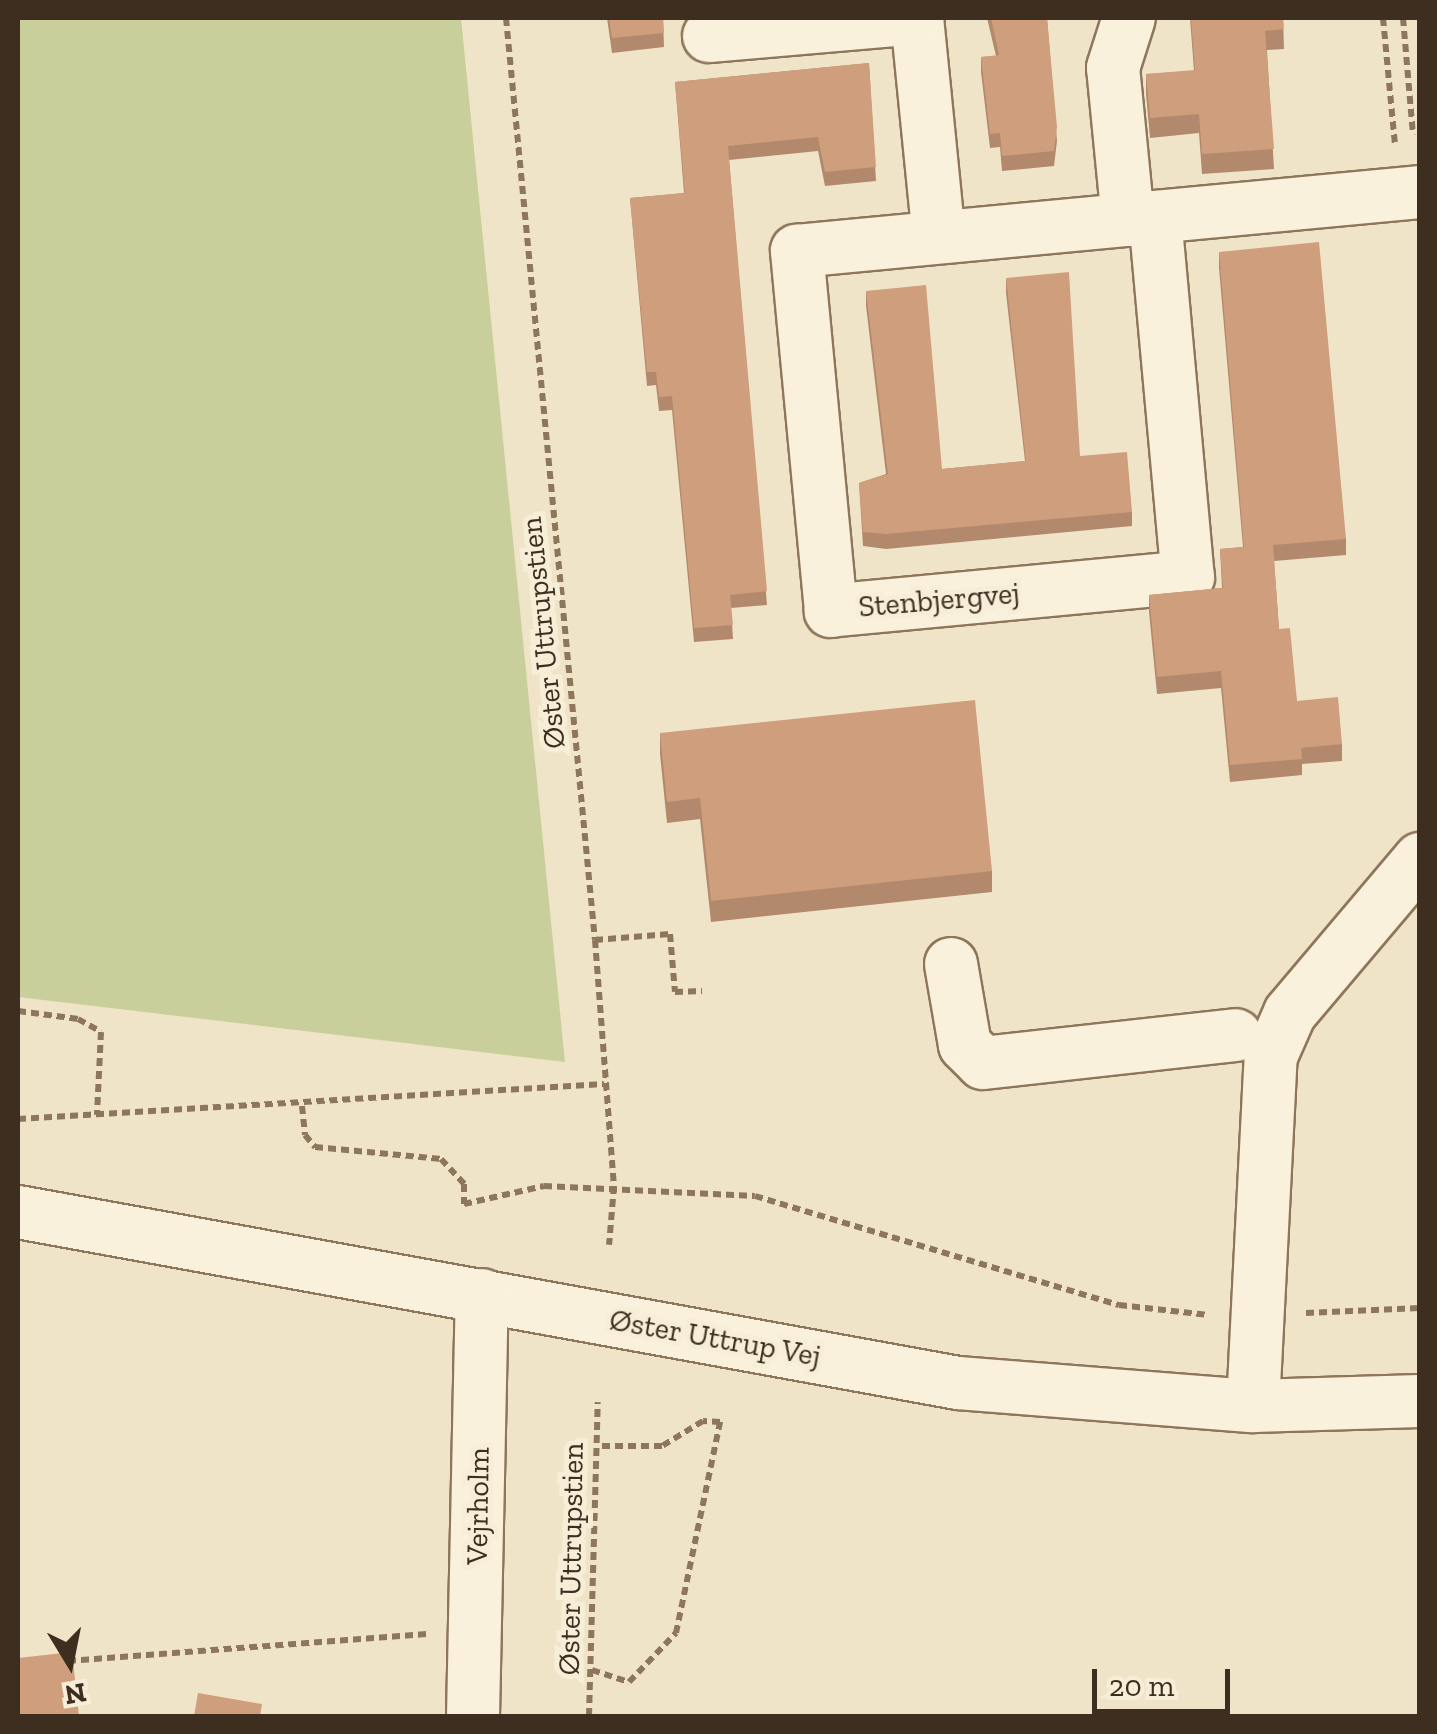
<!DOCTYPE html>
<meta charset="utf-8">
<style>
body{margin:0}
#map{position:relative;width:1437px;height:1734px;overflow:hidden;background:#f0e4c8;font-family:"Zilla Slab",serif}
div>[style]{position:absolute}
.green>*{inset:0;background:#c9cf9b}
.path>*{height:6px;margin-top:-3px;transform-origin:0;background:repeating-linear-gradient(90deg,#8d765c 0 8px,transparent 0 13px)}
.roads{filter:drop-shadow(2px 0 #8d765c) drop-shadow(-2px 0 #8d765c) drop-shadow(0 2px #8d765c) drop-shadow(0 -2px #8d765c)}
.minor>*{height:52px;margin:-26px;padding:0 26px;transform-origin:26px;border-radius:26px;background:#faf1dc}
.wall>*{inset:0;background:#b2896c}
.building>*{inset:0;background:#cf9f7d}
span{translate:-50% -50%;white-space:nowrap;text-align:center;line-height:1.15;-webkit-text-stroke:10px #f7eed8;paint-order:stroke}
.street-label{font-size:30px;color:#3d2e20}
.frame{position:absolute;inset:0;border:20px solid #3d2e20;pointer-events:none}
.north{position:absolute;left:20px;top:1614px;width:100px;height:100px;-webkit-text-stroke:8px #f7eed8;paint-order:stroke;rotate:170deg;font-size:28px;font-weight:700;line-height:40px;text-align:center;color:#3d2e20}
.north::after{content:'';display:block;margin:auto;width:35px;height:45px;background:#3d2e20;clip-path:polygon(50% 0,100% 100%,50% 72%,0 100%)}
.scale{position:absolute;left:1092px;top:1669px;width:138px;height:45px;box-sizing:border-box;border:5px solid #3d2e20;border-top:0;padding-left:12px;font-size:30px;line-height:35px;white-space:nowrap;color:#3d2e20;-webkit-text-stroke:8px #f7eed8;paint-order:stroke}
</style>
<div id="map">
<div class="green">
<i style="clip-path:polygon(18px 18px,461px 18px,565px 1062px,18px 997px)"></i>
</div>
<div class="path">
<i style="left:506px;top:18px;width:926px;rotate:84.49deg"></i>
<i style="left:595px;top:940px;width:247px;rotate:85.6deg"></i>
<i style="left:614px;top:1186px;width:59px;rotate:94.8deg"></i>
<i style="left:1383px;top:18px;width:129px;rotate:84.6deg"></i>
<i style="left:1403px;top:18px;width:117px;rotate:85.1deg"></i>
<i style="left:595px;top:940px;width:75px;rotate:-4.6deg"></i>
<i style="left:670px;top:934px;width:58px;rotate:85.1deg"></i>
<i style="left:675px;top:992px;width:27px;rotate:-2deg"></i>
<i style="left:18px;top:1011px;width:61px;rotate:7.6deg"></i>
<i style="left:78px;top:1019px;width:26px;rotate:29deg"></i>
<i style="left:101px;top:1032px;width:83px;rotate:92.8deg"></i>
<i style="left:302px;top:1106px;width:29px;rotate:84deg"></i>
<i style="left:305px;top:1135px;width:16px;rotate:50deg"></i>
<i style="left:315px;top:1147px;width:127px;rotate:5.4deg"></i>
<i style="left:441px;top:1159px;width:34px;rotate:47deg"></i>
<i style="left:464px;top:1184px;width:20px;rotate:90deg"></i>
<i style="left:464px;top:1204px;width:82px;rotate:-12.7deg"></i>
<i style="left:544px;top:1186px;width:211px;rotate:2.7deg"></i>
<i style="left:755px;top:1196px;width:380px;rotate:16.7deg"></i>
<i style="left:1119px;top:1305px;width:90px;rotate:6.4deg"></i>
<i style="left:18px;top:1119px;width:587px;rotate:-3.42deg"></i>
<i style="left:1306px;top:1313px;width:114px;rotate:-2.5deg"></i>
<i style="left:68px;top:1661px;width:363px;rotate:-4.3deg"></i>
<i style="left:592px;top:1670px;width:39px;rotate:18deg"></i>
<i style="left:629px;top:1682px;width:68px;rotate:-46.2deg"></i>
<i style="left:676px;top:1633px;width:216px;rotate:-78.2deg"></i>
<i style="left:720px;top:1422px;width:17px;rotate:-177deg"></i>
<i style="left:703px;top:1421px;width:48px;rotate:148.6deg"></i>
<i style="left:662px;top:1446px;width:65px;rotate:180deg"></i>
<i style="left:589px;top:1716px;width:314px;rotate:-88.4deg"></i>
</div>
<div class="roads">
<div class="minor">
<i style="left:917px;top:18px;width:220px;rotate:84.3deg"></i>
<i style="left:709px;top:36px;width:209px;rotate:-4.9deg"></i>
<i style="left:1155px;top:217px;width:362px;rotate:84.8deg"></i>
<i style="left:1188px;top:577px;width:359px;rotate:174.6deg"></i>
<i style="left:831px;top:611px;width:362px;rotate:-95.4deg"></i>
<i style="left:797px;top:251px;width:332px;rotate:-5.4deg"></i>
<i style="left:1128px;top:220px;width:27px;rotate:-6deg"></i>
<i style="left:1155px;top:217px;width:266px;rotate:-5.4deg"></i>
<i style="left:1128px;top:220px;width:153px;rotate:-95.6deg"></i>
<i style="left:1113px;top:68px;width:52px;rotate:-72.3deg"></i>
<i style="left:951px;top:964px;width:82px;rotate:80.2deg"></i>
<i style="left:965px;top:1045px;width:25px;rotate:45deg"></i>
<i style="left:983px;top:1063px;width:254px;rotate:-6.3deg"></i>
<i style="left:18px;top:1212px;width:955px;rotate:10.31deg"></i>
<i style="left:958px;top:1383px;width:296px;rotate:4.5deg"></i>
<i style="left:1253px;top:1406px;width:167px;rotate:-1.7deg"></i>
<i style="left:1253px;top:1406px;width:350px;rotate:-87.1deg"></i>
<i style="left:1271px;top:1056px;width:47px;rotate:-66.2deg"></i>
<i style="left:1290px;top:1013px;width:202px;rotate:-49.8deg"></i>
<i style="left:473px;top:1716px;width:421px;rotate:-88.8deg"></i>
</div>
</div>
<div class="wall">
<i style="clip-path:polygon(607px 18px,663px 18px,664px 47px,612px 53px)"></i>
<i style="clip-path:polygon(987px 18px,1047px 18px,1057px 141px,1054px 166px,1002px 171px,1000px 147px,990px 148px,981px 72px,981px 57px,996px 56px)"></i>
<i style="clip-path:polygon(1190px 18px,1283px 18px,1284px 49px,1267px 50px,1274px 169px,1202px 174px,1199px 133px,1150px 138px,1146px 94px,1146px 74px,1194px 71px)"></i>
<i style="clip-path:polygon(869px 63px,876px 181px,825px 186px,818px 151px,729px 160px,767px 605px,731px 608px,733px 639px,694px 642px,672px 410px,659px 411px,656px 385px,647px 386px,630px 198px,684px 193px,675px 82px)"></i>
<i style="clip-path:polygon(1219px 252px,1346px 539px,1346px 555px,1274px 561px,1279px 629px,1297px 701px,1342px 744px,1342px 761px,1302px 764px,1302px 775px,1230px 782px,1221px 688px,1157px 694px,1149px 612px,1149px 595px,1222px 588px,1220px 549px,1243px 547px,1219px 268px)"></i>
<i style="clip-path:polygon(1006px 278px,1080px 456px,1132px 512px,1132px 526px,886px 549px,863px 546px,859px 483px,886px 474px,866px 306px,866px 291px,942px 469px,1025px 461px,1006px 293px)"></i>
<i style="clip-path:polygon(660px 733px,992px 871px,992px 892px,711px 922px,700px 819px,667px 823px,660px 754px)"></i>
</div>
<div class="building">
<i style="clip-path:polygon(609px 18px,663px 18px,664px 33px,612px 38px)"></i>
<i style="clip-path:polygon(991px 18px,1047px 18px,1057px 127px,1054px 151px,1002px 156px,1000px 133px,990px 134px,981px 57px,999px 55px)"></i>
<i style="clip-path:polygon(1191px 18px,1283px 18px,1284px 29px,1265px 31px,1274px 149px,1202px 154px,1199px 114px,1150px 118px,1146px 74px,1195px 70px)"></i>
<i style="clip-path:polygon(869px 63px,876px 167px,825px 172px,818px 137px,728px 146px,767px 591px,730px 595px,733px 625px,694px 628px,672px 396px,659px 397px,656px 372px,647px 372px,630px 198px,685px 193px,675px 82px)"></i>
<i style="clip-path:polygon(1319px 242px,1346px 539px,1273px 545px,1279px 629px,1290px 628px,1297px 701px,1338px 697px,1342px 744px,1301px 748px,1302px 759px,1230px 765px,1221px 671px,1157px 677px,1149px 595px,1223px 588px,1220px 549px,1244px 547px,1219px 252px)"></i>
<i style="clip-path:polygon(1069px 272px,1080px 456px,1127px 452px,1132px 512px,886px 534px,863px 532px,859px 483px,888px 474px,866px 291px,926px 285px,942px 469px,1026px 461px,1006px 278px)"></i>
<i style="clip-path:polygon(975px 700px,992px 871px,711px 901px,700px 798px,667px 802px,660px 733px)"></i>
<i style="clip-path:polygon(72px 1652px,79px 1716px,18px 1716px,18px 1658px)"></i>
<i style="clip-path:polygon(198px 1693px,262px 1704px,260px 1716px,194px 1716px)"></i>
</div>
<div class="street-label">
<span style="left:939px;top:600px;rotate:-5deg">Stenbjergvej</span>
<span style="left:543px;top:633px;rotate:-96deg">Øster Uttrupstien</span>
<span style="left:715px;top:1338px;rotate:10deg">Øster Uttrup Vej</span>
<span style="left:478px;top:1506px;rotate:-89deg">Vejrholm</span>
<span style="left:571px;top:1559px;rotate:-89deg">Øster Uttrupstien</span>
</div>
<div class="frame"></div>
<div class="north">N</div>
<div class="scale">20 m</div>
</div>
